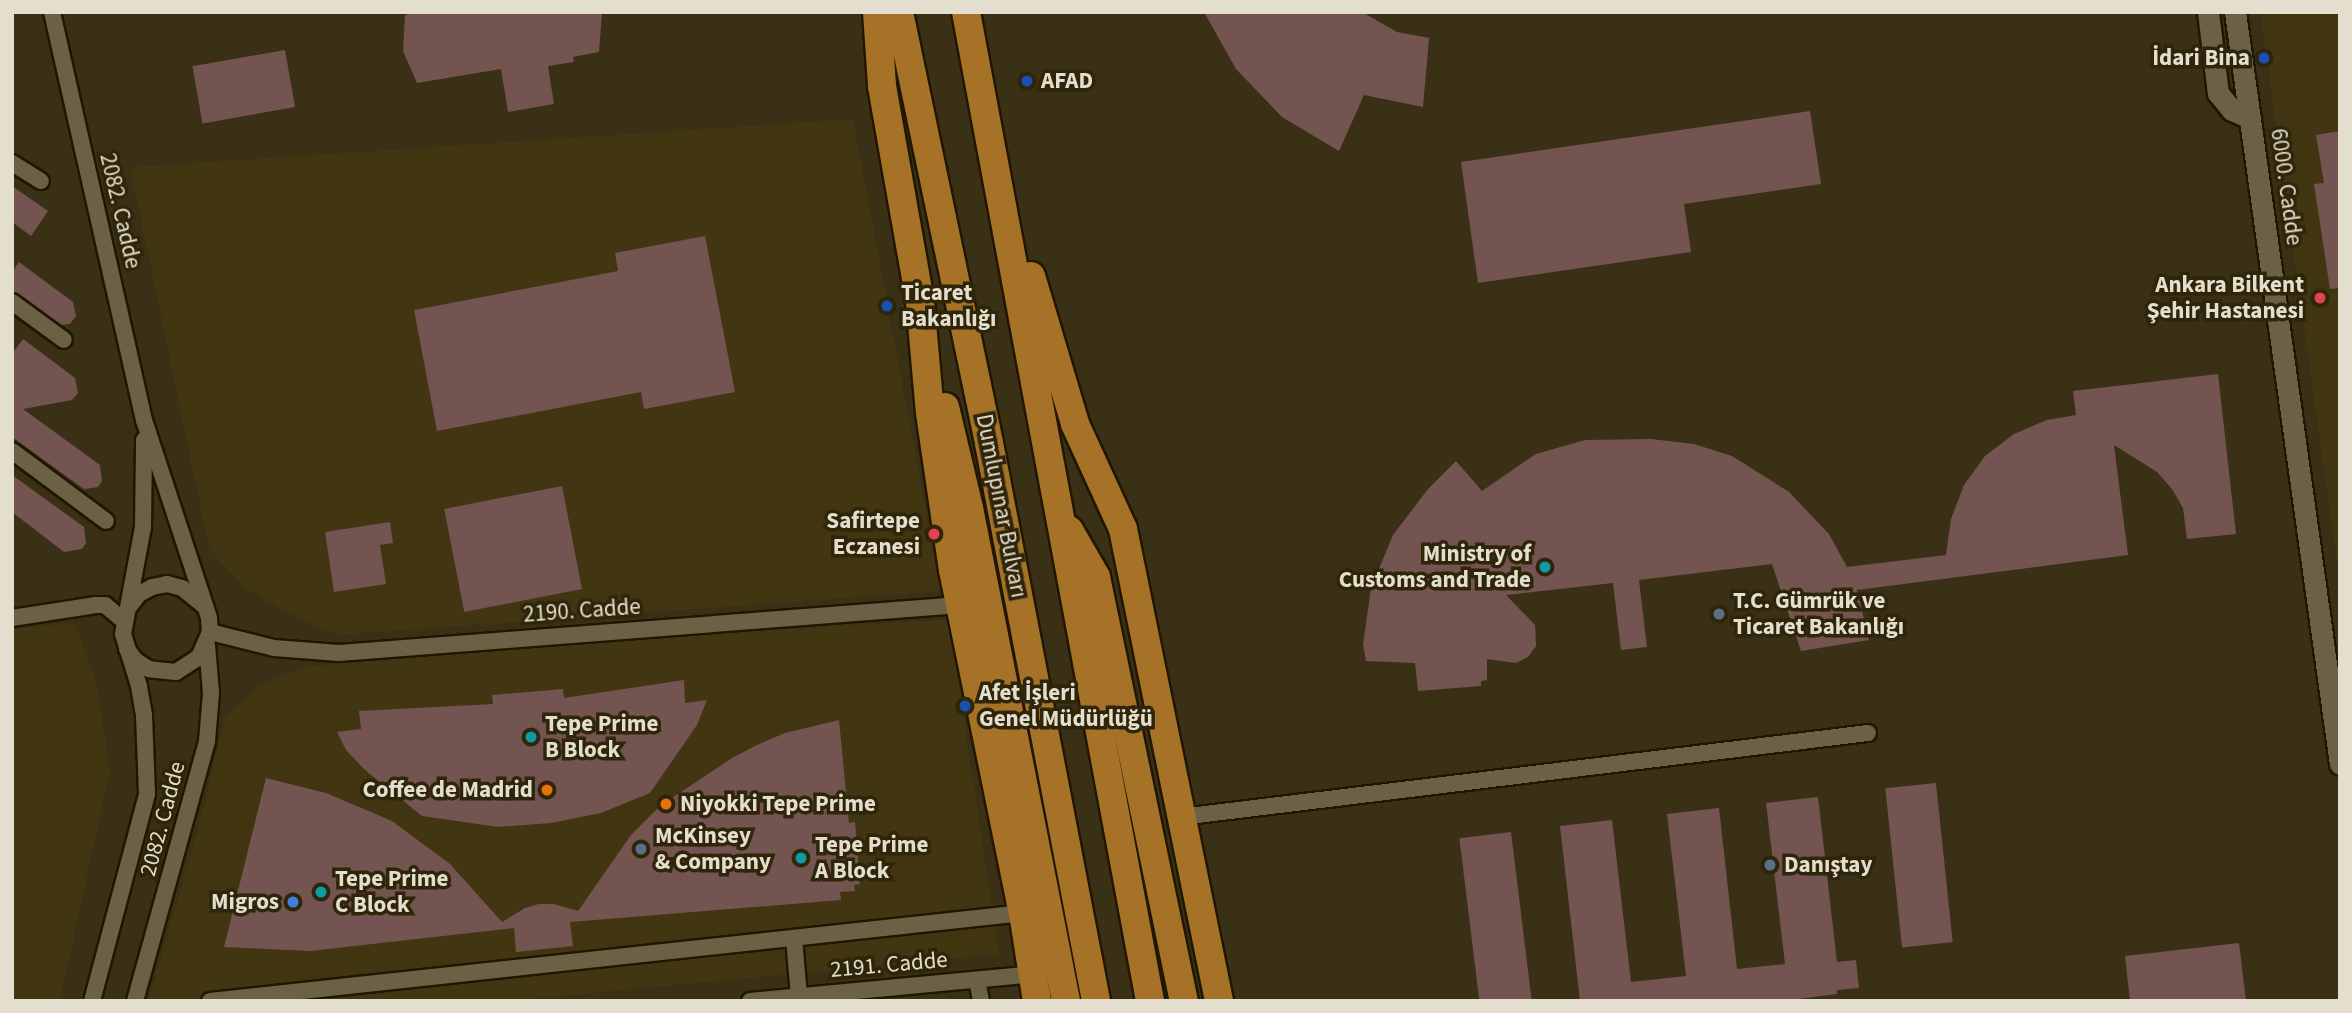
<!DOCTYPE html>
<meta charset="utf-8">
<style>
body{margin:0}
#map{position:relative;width:2352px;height:1013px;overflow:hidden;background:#393015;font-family:"Source Sans 3",sans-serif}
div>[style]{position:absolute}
.built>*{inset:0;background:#413512}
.building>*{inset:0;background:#745451;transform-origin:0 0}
.roads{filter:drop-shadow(2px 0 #201700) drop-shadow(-2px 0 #201700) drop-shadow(0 2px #201700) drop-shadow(0 -2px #201700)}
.minor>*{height:16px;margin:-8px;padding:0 8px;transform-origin:8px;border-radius:8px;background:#6b6145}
.tertiary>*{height:21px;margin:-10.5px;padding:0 10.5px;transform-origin:10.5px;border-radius:10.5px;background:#6b6145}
.trunk>*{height:28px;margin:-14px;padding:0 14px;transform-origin:14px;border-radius:14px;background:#a67228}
.dots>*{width:19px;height:19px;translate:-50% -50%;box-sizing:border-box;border:4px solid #2f260a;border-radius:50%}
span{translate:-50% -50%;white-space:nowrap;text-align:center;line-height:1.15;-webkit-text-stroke:7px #2f260a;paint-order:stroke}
.poi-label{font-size:23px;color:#e4decf;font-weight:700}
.right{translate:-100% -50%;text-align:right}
.left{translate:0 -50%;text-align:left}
.street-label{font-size:23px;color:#e4decf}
.frame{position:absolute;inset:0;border:14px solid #e4decf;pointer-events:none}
</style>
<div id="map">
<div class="built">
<i style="clip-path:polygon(2260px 12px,2340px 12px,2340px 585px)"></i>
<i style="clip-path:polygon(853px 119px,941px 591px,337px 635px,284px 611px,244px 587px,209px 549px,130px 167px)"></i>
<i style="clip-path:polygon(949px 619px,999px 954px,510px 1001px,148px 1001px,197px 834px,225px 717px,256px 688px,301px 667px,647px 638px)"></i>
<i style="clip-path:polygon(75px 623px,97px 684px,110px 772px,60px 1001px,12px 1001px,12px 629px)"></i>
</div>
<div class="building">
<i style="clip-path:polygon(420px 12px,602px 12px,599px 52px,573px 57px,574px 62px,548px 66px,554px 104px,508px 112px,501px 69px,417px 83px,403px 51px,405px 15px)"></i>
<i style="clip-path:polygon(1204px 12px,1362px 12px,1397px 32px,1429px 38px,1423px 107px,1364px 95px,1339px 151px,1282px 117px,1236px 69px)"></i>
<i style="left:285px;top:50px;width:58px;height:94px;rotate:80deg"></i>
<i style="clip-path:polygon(1810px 111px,1821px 184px,1684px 204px,1691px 252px,1478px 283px,1461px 162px)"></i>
<i style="clip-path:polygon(2340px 131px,2340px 288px,2330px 289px,2314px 184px,2324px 183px,2316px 135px)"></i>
<i style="clip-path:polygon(12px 186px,48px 211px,31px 236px,12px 222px)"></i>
<i style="clip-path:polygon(705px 236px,735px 392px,644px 409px,641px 392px,437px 431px,414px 310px,618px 271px,615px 253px)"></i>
<i style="clip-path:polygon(19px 262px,73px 302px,76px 316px,70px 324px,61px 325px,12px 292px,12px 272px)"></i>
<i style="clip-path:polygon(23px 339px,75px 378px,78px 393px,72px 400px,23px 409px,100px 465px,102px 481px,98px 487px,84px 489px,12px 437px,12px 354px)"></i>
<i style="clip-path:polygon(2218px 374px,2236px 534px,2187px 539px,2183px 508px,2172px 489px,2157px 472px,2114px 445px,2128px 555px,1857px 590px,1869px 640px,1801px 651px,1772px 564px,1639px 580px,1647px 647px,1621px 650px,1613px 583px,1506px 595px,1535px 625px,1536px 646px,1528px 657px,1516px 663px,1487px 659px,1487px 680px,1481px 681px,1481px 686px,1418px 691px,1415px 663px,1366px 661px,1363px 645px,1371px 588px,1393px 535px,1428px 489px,1456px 461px,1482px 491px,1536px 454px,1585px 440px,1651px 439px,1694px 444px,1732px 456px,1789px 492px,1829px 534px,1847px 567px,1946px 555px,1951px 519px,1964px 485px,1985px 456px,2014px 434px,2047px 420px,2076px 415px,2073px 391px)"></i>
<i style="clip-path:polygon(12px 475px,84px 527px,86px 543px,82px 549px,64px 552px,12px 512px)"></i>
<i style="left:562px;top:486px;width:105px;height:120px;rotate:79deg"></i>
<i style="clip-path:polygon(390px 522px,393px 543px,380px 545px,386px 584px,334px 592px,325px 532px)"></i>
<i style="clip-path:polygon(684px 680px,685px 703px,707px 700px,697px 725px,650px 793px,601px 813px,551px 823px,498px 827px,422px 816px,365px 770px,346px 750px,337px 732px,361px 729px,359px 711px,493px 704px,492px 695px,563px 689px,564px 698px)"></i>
<i style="clip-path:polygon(839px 720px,849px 823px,855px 822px,860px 884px,854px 885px,855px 891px,840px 892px,841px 900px,570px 922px,573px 946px,516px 952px,514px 928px,310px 951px,224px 947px,266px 778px,326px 793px,392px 821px,450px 864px,502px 922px,525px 908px,539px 904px,554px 904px,578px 911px,631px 835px,660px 806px,732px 758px,757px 745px,785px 733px)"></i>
<i style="left:1936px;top:783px;width:160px;height:51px;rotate:84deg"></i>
<i style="clip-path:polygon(1818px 797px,1837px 962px,1856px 960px,1859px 988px,1837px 990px,1837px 994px,1783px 1001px,1580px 1001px,1560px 826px,1612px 820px,1631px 982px,1686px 976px,1667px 814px,1719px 808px,1737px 969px,1785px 964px,1766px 803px)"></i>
<i style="left:1511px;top:832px;width:170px;height:52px;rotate:83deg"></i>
<i style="clip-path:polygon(2239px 943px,2246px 1001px,2130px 1001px,2125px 956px)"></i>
</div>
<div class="roads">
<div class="minor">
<i style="left:52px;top:12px;width:418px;rotate:77.3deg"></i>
<i style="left:144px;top:420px;width:208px;rotate:71.8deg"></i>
<i style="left:209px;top:618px;width:14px;rotate:86deg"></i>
<i style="left:210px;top:632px;width:27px;rotate:114deg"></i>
<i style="left:199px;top:657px;width:27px;rotate:147deg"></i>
<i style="left:176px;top:672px;width:27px;rotate:-174deg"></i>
<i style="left:149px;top:669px;width:15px;rotate:-148deg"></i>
<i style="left:136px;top:661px;width:15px;rotate:-127deg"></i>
<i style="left:12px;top:163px;width:34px;rotate:32deg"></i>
<i style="left:12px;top:302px;width:64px;rotate:36.2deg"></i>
<i style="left:12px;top:451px;width:117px;rotate:36.7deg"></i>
<i style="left:128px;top:608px;width:18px;rotate:-52deg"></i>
<i style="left:139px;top:594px;width:15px;rotate:-28deg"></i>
<i style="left:152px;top:587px;width:15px;rotate:-11deg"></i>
<i style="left:167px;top:584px;width:16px;rotate:15deg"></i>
<i style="left:182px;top:588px;width:26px;rotate:39deg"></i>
<i style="left:12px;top:618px;width:85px;rotate:-8.8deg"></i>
<i style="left:96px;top:605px;width:9px"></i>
<i style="left:105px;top:605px;width:23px;rotate:40deg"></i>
<i style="left:210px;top:632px;width:66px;rotate:14deg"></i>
<i style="left:274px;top:648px;width:65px;rotate:4.4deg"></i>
<i style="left:339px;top:653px;width:623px;rotate:-4.42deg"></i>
<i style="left:1181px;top:817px;width:692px;rotate:-6.97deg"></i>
<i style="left:794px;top:938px;width:58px;rotate:85.1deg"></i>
<i style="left:977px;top:980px;width:21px;rotate:79deg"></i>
<i style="left:92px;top:1001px;width:214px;rotate:-75.1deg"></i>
<i style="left:147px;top:794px;width:79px;rotate:-92.2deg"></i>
<i style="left:144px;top:715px;width:29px;rotate:-100deg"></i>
<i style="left:139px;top:686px;width:54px;rotate:-107.1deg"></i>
<i style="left:123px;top:634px;width:109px;rotate:-79.4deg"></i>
<i style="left:143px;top:527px;width:87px;rotate:-89.3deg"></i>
<i style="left:135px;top:1001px;width:270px;rotate:-74.5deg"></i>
<i style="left:207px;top:741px;width:48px;rotate:-85.2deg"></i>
<i style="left:211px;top:693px;width:48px;rotate:-94.8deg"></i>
<i style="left:210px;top:1001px;width:818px;rotate:-6.18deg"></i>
<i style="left:750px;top:1001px;width:284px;rotate:-5.4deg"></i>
</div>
<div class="tertiary">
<i style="left:2208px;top:12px;width:82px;rotate:83deg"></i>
<i style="left:2218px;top:93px;width:22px;rotate:51deg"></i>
<i style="left:2232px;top:110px;width:20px;rotate:24deg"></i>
<i style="left:2235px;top:12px;width:759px;rotate:82.05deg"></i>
</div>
<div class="trunk">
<i style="left:877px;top:12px;width:74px;rotate:86.1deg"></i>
<i style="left:882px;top:86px;width:218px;rotate:80deg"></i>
<i style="left:920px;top:301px;width:112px;rotate:84.9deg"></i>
<i style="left:930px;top:413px;width:159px;rotate:81.7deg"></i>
<i style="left:953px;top:570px;width:350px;rotate:78.5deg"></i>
<i style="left:1023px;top:913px;width:89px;rotate:81deg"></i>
<i style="left:899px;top:12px;width:440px;rotate:78.2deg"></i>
<i style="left:989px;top:443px;width:568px;rotate:79.14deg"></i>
<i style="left:966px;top:12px;width:1006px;rotate:79.46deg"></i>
<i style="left:1031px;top:276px;width:154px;rotate:73.4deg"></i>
<i style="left:1075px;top:424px;width:115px;rotate:65.4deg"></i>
<i style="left:1123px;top:529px;width:482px;rotate:78.5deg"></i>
<i style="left:945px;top:407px;width:104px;rotate:76.6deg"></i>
<i style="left:969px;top:508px;width:502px;rotate:78.87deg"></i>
<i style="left:1069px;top:530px;width:54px;rotate:60.1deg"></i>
<i style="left:1096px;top:577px;width:433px;rotate:78.3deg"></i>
</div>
</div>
<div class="dots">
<i style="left:2264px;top:58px;background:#1a4fb4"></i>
<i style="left:1027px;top:81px;background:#1a4fb4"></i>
<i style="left:2320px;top:298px;background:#e0444e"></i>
<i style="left:887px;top:306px;background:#1a4fb4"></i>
<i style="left:934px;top:534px;background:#e0444e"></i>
<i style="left:1545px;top:567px;background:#0f9aa8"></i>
<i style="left:1719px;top:614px;background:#5c6f8a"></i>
<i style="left:965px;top:706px;background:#1a4fb4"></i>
<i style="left:531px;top:737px;background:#0f9aa8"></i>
<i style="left:547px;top:790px;background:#e8710a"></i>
<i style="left:666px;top:804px;background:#e8710a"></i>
<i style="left:641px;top:849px;background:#5c6f8a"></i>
<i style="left:801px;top:858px;background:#0f9aa8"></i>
<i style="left:1770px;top:865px;background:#5c6f8a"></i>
<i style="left:321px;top:892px;background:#0f9aa8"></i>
<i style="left:293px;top:902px;background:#3f7fe0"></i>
</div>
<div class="poi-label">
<span class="right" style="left:2250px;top:58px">İdari Bina</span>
<span class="left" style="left:1041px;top:81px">AFAD</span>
<span class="right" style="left:2304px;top:298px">Ankara Bilkent<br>Şehir Hastanesi</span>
<span class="left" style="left:901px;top:306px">Ticaret<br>Bakanlığı</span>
<span class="right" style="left:920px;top:534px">Safirtepe<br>Eczanesi</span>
<span class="right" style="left:1531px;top:567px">Ministry of<br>Customs and Trade</span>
<span class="left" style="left:1733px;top:614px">T.C. Gümrük ve<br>Ticaret Bakanlığı</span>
<span class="left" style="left:979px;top:706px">Afet İşleri<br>Genel Müdürlüğü</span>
<span class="left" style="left:545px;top:737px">Tepe Prime<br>B Block</span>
<span class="right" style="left:533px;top:790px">Coffee de Madrid</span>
<span class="left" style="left:680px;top:804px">Niyokki Tepe Prime</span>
<span class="left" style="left:655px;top:849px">McKinsey<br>&amp; Company</span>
<span class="left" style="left:815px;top:858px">Tepe Prime<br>A Block</span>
<span class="left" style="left:1784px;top:865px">Danıştay</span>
<span class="left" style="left:335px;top:892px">Tepe Prime<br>C Block</span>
<span class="right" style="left:279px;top:902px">Migros</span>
</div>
<div class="street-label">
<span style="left:2286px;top:187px;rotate:82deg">6000. Cadde</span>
<span style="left:120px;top:211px;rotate:77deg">2082. Cadde</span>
<span style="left:1001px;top:506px;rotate:79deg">Dumlupınar Bulvarı</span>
<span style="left:582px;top:611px;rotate:-4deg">2190. Cadde</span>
<span style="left:163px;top:819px;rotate:-75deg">2082. Cadde</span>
<span style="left:889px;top:965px;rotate:-5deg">2191. Cadde</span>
</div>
<div class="frame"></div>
</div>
